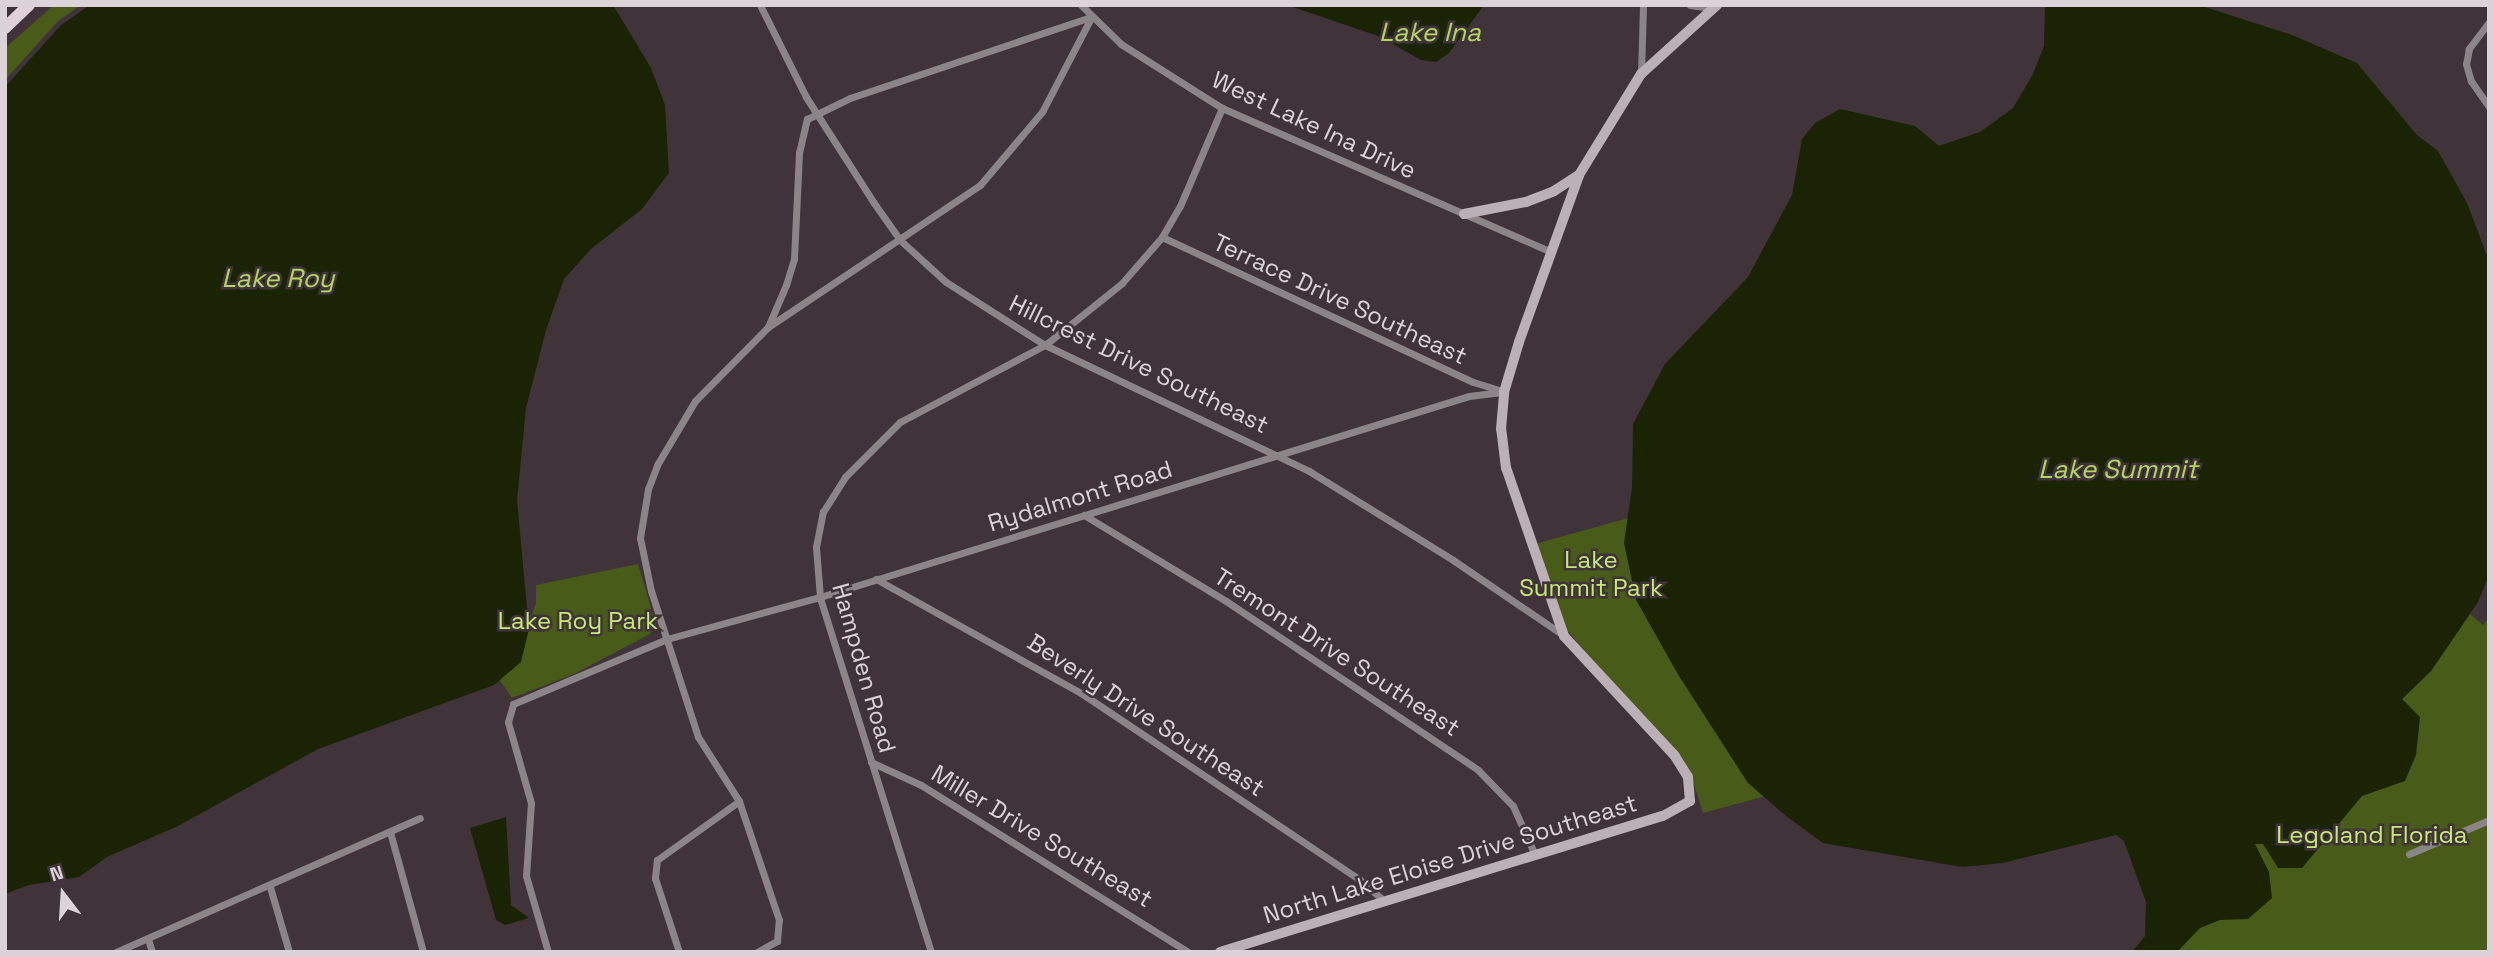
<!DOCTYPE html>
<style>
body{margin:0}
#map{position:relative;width:2494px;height:957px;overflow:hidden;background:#40333a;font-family:"Space Grotesk",sans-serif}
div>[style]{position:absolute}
.green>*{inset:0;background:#495b18}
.water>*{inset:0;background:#1b2305}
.street>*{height:7px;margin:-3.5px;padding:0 3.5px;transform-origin:3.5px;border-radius:3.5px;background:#8c8588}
.secondary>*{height:10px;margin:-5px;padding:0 5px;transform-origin:5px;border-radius:5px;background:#bbb0b5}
.primary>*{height:12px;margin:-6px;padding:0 6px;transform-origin:6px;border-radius:6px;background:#e0d1d8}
span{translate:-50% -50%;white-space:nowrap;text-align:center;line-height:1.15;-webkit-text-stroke:5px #40333a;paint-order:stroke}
.street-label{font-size:24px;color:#dbd3d7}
.park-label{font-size:24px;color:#c7ea70}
.water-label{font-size:26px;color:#b4d65c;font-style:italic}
.frame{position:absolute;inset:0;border:7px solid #dbd3d7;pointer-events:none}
.north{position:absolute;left:28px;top:859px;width:70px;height:70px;-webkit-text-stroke:5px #40333a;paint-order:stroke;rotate:343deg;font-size:19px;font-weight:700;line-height:28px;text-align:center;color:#dbd3d7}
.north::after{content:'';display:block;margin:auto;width:24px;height:32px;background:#dbd3d7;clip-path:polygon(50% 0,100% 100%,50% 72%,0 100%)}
</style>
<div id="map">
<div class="green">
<i style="clip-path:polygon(54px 5px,81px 5px,58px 21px,5px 80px,5px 48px)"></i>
<i style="clip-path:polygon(1632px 517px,1766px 796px,1703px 813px,1691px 775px,1566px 629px,1535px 544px)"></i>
<i style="clip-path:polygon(638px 564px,656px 625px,650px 634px,574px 674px,512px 698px,492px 669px,527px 629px,536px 603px,536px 585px)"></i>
<i style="clip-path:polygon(2470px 614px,2483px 625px,2489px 618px,2489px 952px,2173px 952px,2152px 834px,2402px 699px,2431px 671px)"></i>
</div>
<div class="water">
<i style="clip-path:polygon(90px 5px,613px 5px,651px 68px,665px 105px,669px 173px,642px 209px,591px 249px,564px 279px,546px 330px,526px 408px,517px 500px,529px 629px,521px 662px,494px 685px,318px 749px,178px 826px,107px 857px,79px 877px,29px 885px,5px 894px,5px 87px,61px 25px)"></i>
<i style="clip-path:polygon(1287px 5px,1484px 5px,1449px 53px,1436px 62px,1421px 60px,1378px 36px)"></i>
<i style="clip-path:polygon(2045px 5px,2199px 5px,2292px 35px,2357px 63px,2417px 135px,2438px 151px,2467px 203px,2489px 261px,2489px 575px,2478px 602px,2431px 671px,2402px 699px,2420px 717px,2416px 755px,2405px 781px,2362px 796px,2302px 868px,2278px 868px,2263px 844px,2255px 844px,2269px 872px,2272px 898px,2248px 919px,2220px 920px,2200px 928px,2177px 952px,2092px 952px,2132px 952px,2145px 936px,2146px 902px,2124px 841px,2116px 835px,2003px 863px,1962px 867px,1823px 843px,1786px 816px,1748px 783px,1679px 676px,1636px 600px,1624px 543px,1632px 488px,1633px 424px,1665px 364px,1748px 277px,1792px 195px,1802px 139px,1815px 123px,1840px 109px,1915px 126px,1939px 146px,1980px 132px,2013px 108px,2033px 74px,2044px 46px)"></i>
<i style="clip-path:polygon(506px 817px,511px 905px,529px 918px,505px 925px,496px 920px,470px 828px)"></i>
</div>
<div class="street">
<i style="left:760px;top:5px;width:103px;rotate:63.4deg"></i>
<i style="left:806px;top:97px;width:126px;rotate:57.3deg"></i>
<i style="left:874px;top:203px;width:45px;rotate:54.9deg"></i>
<i style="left:900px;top:240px;width:62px;rotate:42.4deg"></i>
<i style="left:946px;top:282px;width:117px;rotate:32.5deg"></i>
<i style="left:1045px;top:345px;width:293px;rotate:25.5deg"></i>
<i style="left:1309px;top:471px;width:169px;rotate:31.7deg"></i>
<i style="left:1453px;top:560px;width:133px;rotate:34.3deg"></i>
<i style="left:1081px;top:5px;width:56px;rotate:44.3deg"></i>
<i style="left:1121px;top:44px;width:120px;rotate:32.4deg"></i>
<i style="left:1222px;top:108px;width:357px;rotate:23.6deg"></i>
<i style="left:1690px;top:5px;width:21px;rotate:8deg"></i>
<i style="left:2489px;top:22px;width:34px;rotate:127deg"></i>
<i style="left:2469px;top:49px;width:15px;rotate:101deg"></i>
<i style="left:2466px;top:64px;width:18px;rotate:74deg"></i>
<i style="left:2471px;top:81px;width:32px;rotate:55deg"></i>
<i style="left:1641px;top:74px;width:69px;rotate:-88.3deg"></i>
<i style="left:1162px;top:237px;width:343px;rotate:25deg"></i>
<i style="left:1473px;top:382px;width:30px;rotate:17deg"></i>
<i style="left:768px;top:327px;width:255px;rotate:-33.8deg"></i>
<i style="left:980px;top:185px;width:96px;rotate:-49.7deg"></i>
<i style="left:1042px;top:112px;width:106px;rotate:-62.5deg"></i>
<i style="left:1084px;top:515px;width:166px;rotate:31.2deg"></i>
<i style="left:1226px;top:601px;width:303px;rotate:33.8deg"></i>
<i style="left:1478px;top:770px;width:50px;rotate:45.8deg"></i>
<i style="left:1513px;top:806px;width:54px;rotate:65.8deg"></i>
<i style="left:876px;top:579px;width:235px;rotate:29.1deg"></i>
<i style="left:1081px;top:693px;width:334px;rotate:33.8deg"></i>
<i style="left:1359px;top:879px;width:33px;rotate:41deg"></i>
<i style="left:871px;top:762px;width:55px;rotate:24.7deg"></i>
<i style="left:921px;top:785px;width:315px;rotate:32deg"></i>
<i style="left:390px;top:832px;width:124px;rotate:74.6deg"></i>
<i style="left:2409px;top:854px;width:87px;rotate:-23deg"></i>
<i style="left:270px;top:887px;width:68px;rotate:73.7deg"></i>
<i style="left:148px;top:939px;width:14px;rotate:73deg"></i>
<i style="left:116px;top:952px;width:332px;rotate:-23.8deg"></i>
<i style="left:548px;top:952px;width:79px;rotate:-106.1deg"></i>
<i style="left:526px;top:876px;width:73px;rotate:-86.1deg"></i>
<i style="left:531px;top:803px;width:84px;rotate:-105.9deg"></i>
<i style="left:508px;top:722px;width:19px;rotate:-74deg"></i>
<i style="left:513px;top:704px;width:167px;rotate:-22.9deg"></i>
<i style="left:667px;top:639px;width:159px;rotate:-15.4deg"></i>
<i style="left:820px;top:597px;width:679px;rotate:-17.21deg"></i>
<i style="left:1469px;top:396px;width:35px;rotate:-7deg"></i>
<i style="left:679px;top:952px;width:78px;rotate:-108deg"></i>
<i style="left:655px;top:878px;width:18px;rotate:-84deg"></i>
<i style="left:657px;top:860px;width:101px;rotate:-35.7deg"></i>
<i style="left:757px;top:952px;width:23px;rotate:-29deg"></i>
<i style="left:777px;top:941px;width:21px;rotate:-85deg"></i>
<i style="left:779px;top:920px;width:126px;rotate:-108.6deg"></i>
<i style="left:739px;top:801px;width:76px;rotate:-122.6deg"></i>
<i style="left:698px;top:737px;width:153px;rotate:-107.8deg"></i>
<i style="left:651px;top:591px;width:54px;rotate:-101.7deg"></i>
<i style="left:640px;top:538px;width:50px;rotate:-80.7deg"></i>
<i style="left:648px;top:489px;width:26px;rotate:-69deg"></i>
<i style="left:657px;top:465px;width:74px;rotate:-59.3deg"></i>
<i style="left:695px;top:401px;width:104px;rotate:-45.4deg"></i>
<i style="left:768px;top:327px;width:46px;rotate:-66.8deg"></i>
<i style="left:786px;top:285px;width:27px;rotate:-73deg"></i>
<i style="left:794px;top:259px;width:106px;rotate:-87.3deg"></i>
<i style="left:799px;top:153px;width:35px;rotate:-77deg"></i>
<i style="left:807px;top:119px;width:48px;rotate:-26deg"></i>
<i style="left:850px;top:98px;width:254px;rotate:-18.6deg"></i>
<i style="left:931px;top:952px;width:372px;rotate:-107.4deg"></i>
<i style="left:820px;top:597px;width:50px;rotate:-94.6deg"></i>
<i style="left:816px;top:547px;width:36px;rotate:-79deg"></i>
<i style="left:823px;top:512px;width:41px;rotate:-57.8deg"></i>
<i style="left:845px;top:477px;width:78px;rotate:-45deg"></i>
<i style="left:900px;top:422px;width:164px;rotate:-28deg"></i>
<i style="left:1045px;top:345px;width:99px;rotate:-38.8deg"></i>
<i style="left:1122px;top:283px;width:61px;rotate:-49deg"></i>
<i style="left:1162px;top:237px;width:36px;rotate:-60deg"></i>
<i style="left:1180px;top:206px;width:107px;rotate:-66.8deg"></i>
</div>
<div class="secondary">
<i style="left:1464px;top:214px;width:63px;rotate:-11deg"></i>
<i style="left:1526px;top:202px;width:30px;rotate:-21deg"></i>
<i style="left:1554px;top:191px;width:30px;rotate:-33deg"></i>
<i style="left:1220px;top:952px;width:463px;rotate:-17.1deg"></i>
<i style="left:1663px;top:816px;width:31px;rotate:-29deg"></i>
<i style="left:1690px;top:801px;width:24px;rotate:-95deg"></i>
<i style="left:1688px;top:777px;width:25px;rotate:-122deg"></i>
<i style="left:1675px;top:756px;width:163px;rotate:-132.8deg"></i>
<i style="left:1564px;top:636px;width:178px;rotate:-109deg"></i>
<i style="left:1506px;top:468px;width:39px;rotate:-97deg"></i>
<i style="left:1501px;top:429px;width:37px;rotate:-85deg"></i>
<i style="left:1504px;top:392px;width:52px;rotate:-73.3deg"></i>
<i style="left:1519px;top:342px;width:177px;rotate:-70.2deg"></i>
<i style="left:1579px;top:175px;width:119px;rotate:-58.5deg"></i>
<i style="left:1641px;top:74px;width:103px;rotate:-42.2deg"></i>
</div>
<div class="primary">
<i style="left:5px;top:28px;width:33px;rotate:-44deg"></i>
</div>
<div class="street-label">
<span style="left:1314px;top:125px;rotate:25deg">West Lake Ina Drive</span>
<span style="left:1340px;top:299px;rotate:25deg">Terrace Drive Southeast</span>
<span style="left:1139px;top:364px;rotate:26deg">Hillcrest Drive Southeast</span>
<span style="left:1080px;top:496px;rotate:-17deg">Rydalmont Road</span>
<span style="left:1337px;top:652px;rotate:33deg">Tremont Drive Southeast</span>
<span style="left:864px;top:668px;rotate:74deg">Hampden Road</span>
<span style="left:1146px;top:715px;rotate:33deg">Beverly Drive Southeast</span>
<span style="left:1042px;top:836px;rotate:31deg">Miller Drive Southeast</span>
<span style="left:1450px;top:859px;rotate:-17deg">North Lake Eloise Drive Southeast</span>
</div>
<div class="park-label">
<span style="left:1591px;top:574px">Lake<br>Summit Park</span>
<span style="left:578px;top:621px">Lake Roy Park</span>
<span style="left:2372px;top:835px">Legoland Florida</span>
</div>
<div class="water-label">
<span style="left:1430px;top:33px">Lake Ina</span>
<span style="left:278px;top:279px">Lake Roy</span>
<span style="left:2118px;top:470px">Lake Summit</span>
</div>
<div class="frame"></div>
<div class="north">N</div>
</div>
